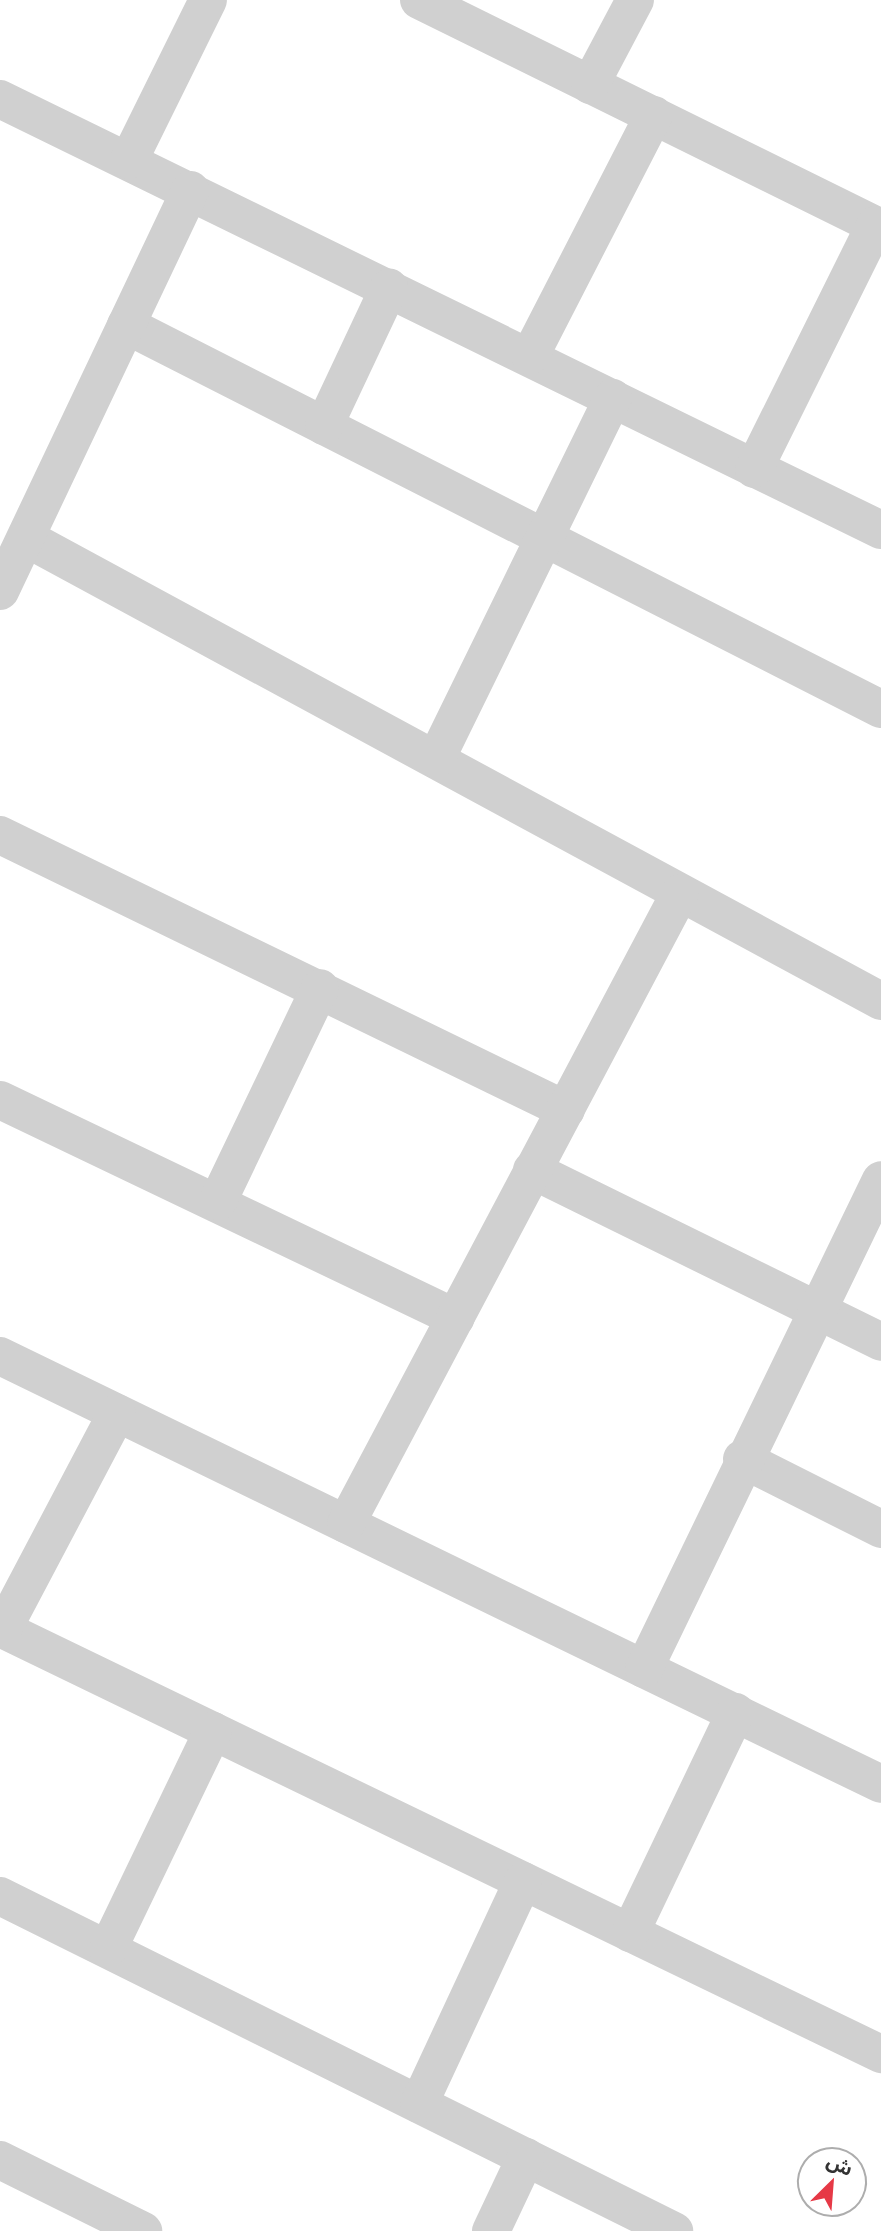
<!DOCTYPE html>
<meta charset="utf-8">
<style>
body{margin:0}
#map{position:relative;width:881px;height:2231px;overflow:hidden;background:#fff;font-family:Commissioner,"Noto Sans Arabic",sans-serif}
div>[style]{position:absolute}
.minor>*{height:38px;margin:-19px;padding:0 19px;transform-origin:19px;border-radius:19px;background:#d0d0d0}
span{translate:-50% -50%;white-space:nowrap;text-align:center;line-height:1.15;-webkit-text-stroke:7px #fff;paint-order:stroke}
.north{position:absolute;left:797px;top:2147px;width:70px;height:70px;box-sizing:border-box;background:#fff;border:2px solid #adadad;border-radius:50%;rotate:25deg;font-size:19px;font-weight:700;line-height:28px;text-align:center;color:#333}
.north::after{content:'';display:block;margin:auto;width:24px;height:32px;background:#e63946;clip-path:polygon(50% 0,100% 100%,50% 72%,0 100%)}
</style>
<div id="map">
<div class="minor">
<i style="left:419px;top:0;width:515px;rotate:26.27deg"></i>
<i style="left:590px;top:85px;width:96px;rotate:-62.1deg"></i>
<i style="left:0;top:99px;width:981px;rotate:26.07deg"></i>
<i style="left:129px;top:160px;width:178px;rotate:-63.7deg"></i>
<i style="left:126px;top:325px;width:847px;rotate:26.96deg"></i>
<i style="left:530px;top:356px;width:271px;rotate:-62.8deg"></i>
<i style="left:324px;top:426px;width:153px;rotate:-64.8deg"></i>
<i style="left:754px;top:469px;width:272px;rotate:-63.6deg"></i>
<i style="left:26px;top:538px;width:972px;rotate:28.44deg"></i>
<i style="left:0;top:591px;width:444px;rotate:-64.6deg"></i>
<i style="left:436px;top:759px;width:402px;rotate:-63.9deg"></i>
<i style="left:0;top:835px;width:629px;rotate:25.91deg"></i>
<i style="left:0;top:1100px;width:505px;rotate:25.55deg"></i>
<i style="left:532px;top:1170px;width:389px;rotate:26.2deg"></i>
<i style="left:218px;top:1201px;width:236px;rotate:-64.4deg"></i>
<i style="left:0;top:1356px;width:979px;rotate:25.91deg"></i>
<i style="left:742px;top:1459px;width:156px;rotate:26.7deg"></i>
<i style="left:346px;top:1524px;width:714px;rotate:-62.11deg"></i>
<i style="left:0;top:1628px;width:979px;rotate:25.81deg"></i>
<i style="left:3px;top:1629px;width:244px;rotate:-62.2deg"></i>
<i style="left:644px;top:1669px;width:543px;rotate:-64.14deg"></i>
<i style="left:0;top:1896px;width:753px;rotate:26.43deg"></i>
<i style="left:630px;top:1933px;width:245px;rotate:-64.4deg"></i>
<i style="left:108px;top:1949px;width:242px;rotate:-64.3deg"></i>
<i style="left:419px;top:2104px;width:246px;rotate:-65deg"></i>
<i style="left:0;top:2160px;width:160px;rotate:26.4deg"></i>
<i style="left:491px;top:2231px;width:82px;rotate:-64.7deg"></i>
</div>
<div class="north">ش</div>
</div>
